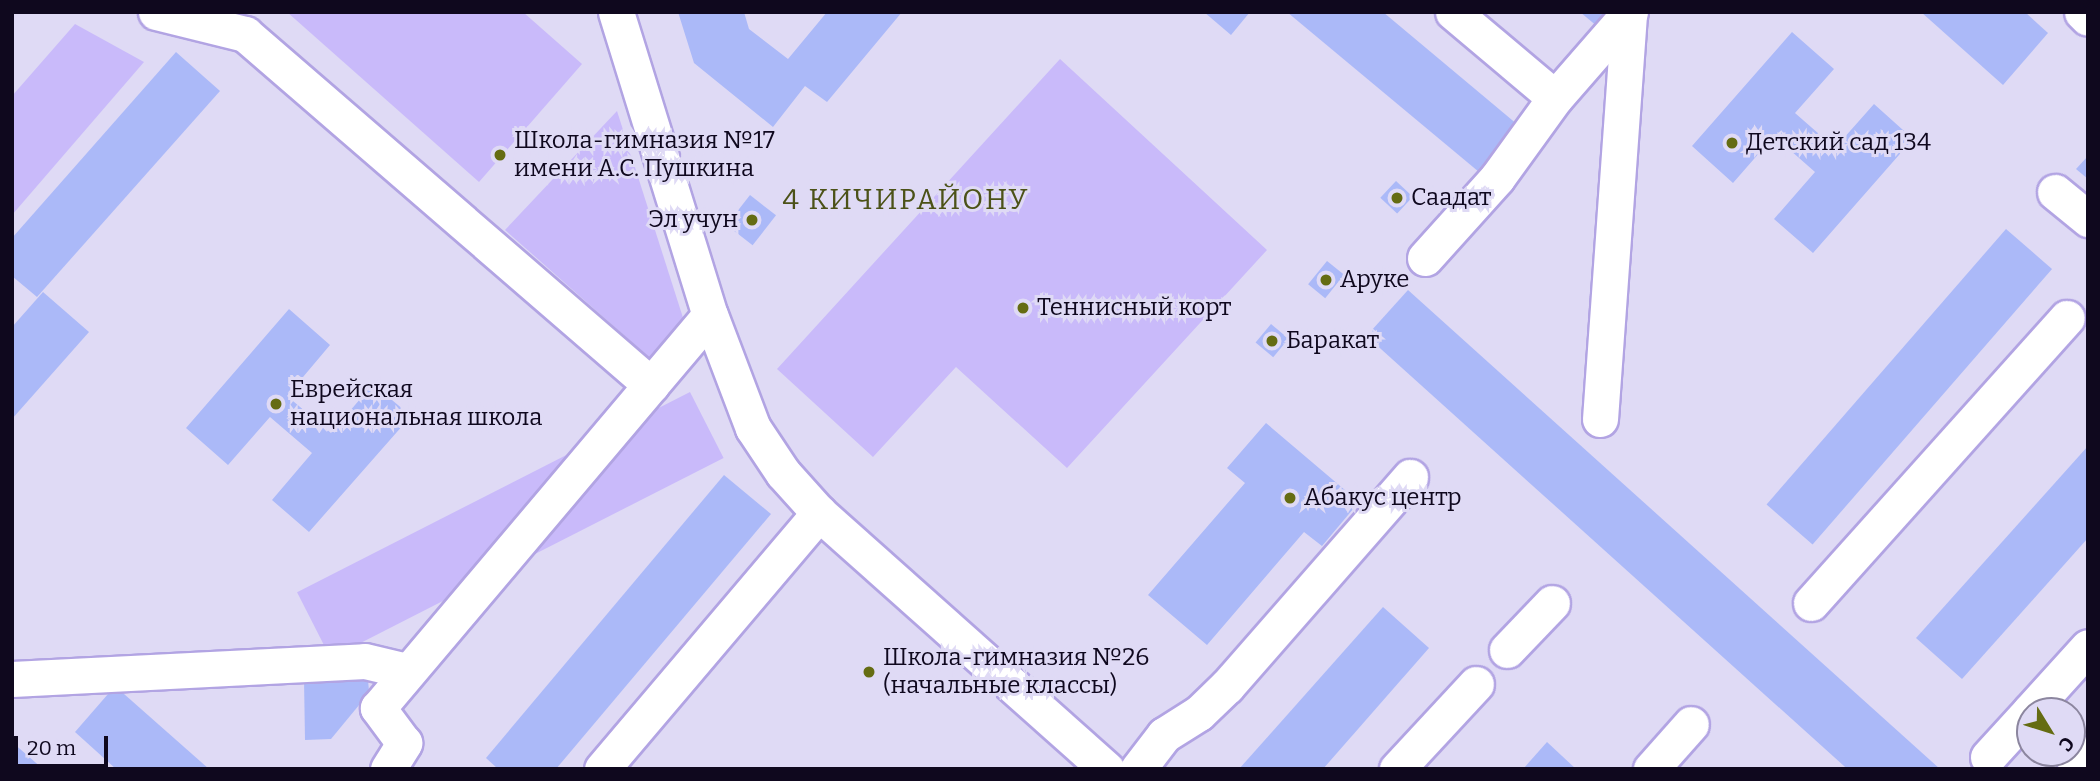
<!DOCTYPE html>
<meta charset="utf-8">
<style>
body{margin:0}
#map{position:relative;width:2100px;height:781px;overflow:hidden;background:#dfdaf5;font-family:Bitter,serif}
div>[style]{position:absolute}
.green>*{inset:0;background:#c9bafa;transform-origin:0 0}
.building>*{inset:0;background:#abb9f8;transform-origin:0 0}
.roads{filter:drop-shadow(2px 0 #b2a4e3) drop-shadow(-2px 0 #b2a4e3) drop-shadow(0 2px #b2a4e3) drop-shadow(0 -2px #b2a4e3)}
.minor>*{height:35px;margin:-17.5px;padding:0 17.5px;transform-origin:17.5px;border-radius:17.5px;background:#fff}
.dots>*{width:19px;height:19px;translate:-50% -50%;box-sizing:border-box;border:4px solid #dfdaf5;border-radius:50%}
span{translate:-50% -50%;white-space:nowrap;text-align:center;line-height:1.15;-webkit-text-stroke:6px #dfdaf5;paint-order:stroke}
.poi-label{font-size:24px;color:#0f081e}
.left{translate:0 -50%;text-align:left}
.right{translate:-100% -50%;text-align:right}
.quarter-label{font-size:28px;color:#4c5218;letter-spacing:2px}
.frame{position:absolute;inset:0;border:14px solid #0f081e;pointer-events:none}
.north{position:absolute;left:2016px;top:697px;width:70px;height:70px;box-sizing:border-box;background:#dfdaf5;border:2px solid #8c869f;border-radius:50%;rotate:128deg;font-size:19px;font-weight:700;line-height:28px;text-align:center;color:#0f081e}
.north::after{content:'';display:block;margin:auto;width:24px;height:32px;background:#656c12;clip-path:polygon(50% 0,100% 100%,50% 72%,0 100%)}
.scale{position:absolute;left:14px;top:736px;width:94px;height:32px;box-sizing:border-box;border:4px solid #0f081e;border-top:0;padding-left:9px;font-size:21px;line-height:24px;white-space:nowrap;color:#0f081e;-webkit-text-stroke:5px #dfdaf5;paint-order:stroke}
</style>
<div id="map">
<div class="green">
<i style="clip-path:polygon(287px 12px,523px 12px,582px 64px,479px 182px)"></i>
<i style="clip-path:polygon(75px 24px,144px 62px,12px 215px,12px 96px)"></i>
<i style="clip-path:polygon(1060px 59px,1267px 250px,1067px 468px,956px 367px,873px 457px,777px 369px)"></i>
<i style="clip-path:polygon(617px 111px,685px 324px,653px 361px,505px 230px)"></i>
<i style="left:690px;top:392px;width:74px;height:441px;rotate:63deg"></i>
</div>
<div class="building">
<i style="clip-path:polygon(678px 12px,744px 12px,749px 29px,788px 59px,827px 12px,902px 12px,827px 102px,805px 86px,773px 127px,694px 63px)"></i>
<i style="clip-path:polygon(1204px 12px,1250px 12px,1231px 35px)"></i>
<i style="clip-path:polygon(1287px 12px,1383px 12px,1518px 125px,1479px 172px)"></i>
<i style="clip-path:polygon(1580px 12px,1620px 12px,1604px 32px)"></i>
<i style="clip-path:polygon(1921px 12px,2025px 12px,2048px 33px,2003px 85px)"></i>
<i style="clip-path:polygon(1792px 32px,1834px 69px,1795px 113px,1835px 148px,1874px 104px,1913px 139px,1813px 253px,1774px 219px,1815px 172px,1774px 136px,1733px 183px,1692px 146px)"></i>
<i style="clip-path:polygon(176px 52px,220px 91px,37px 297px,12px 276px,12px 238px)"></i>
<i style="clip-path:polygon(2088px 156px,2088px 179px,2076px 169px)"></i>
<i style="left:1396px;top:181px;width:23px;height:23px;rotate:43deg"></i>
<i style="left:750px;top:195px;width:33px;height:38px;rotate:38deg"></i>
<i style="left:2006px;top:229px;width:61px;height:365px;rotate:41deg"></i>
<i style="left:1327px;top:261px;width:22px;height:30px;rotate:39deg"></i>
<i style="left:1408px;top:290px;width:721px;height:62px;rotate:42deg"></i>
<i style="clip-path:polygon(43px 292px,89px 332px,12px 419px,12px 327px)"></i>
<i style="clip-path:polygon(289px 309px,330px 345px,287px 396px,331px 433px,373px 384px,411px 416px,309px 532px,272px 500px,312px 453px,270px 417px,228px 465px,186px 428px)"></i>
<i style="left:1271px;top:324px;width:23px;height:24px;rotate:40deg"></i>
<i style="clip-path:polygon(1266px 423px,1359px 502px,1322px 546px,1304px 532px,1207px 645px,1148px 595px,1245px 483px,1227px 468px)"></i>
<i style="clip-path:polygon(2088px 446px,2088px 538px,1962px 679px,1916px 638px)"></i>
<i style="clip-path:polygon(724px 475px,771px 514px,556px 769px,498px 769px,486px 758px)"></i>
<i style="clip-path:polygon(1383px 607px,1429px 648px,1323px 769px,1239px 769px)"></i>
<i style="clip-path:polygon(368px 678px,369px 693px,331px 739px,305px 740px,304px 679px)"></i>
<i style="clip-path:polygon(115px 686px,209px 769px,116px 769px,75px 732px)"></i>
<i style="clip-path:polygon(12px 742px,43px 769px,12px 769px)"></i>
<i style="clip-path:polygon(1547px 742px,1576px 769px,1523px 769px)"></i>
</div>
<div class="roads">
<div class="minor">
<i style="left:156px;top:12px;width:92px;rotate:13.9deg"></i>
<i style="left:245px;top:34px;width:537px;rotate:40.84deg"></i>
<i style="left:616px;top:12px;width:317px;rotate:72.8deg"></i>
<i style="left:710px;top:315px;width:121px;rotate:69.2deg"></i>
<i style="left:753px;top:428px;width:54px;rotate:56.3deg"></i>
<i style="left:783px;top:473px;width:54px;rotate:48deg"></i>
<i style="left:819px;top:513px;width:385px;rotate:41.7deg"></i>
<i style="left:1453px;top:12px;width:133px;rotate:40.1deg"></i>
<i style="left:2082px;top:12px;width:8px;rotate:45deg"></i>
<i style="left:2055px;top:192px;width:43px;rotate:39.3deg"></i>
<i style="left:1425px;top:258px;width:108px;rotate:-48deg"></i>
<i style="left:1497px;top:178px;width:99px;rotate:-54.1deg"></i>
<i style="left:1555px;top:98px;width:114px;rotate:-48.9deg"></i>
<i style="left:1600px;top:419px;width:406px;rotate:-85.9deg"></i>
<i style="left:1811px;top:603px;width:383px;rotate:-48.1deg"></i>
<i style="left:1507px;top:650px;width:65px;rotate:-46.2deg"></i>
<i style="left:12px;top:679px;width:353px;rotate:-2.9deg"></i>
<i style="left:365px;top:661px;width:43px;rotate:13.4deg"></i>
<i style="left:2030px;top:711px;width:86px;rotate:-47.8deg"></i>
<i style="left:1988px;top:757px;width:62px;rotate:-47.6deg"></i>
<i style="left:388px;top:769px;width:31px;rotate:-58deg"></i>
<i style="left:404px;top:743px;width:44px;rotate:-126.6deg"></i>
<i style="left:378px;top:708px;width:514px;rotate:-49.81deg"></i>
<i style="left:602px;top:769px;width:336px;rotate:-49.7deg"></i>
<i style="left:1138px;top:769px;width:43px;rotate:-52.6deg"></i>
<i style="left:1164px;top:735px;width:41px;rotate:-32.2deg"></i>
<i style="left:1199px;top:713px;width:39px;rotate:-44deg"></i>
<i style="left:1227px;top:686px;width:278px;rotate:-48.8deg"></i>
<i style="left:1397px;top:769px;width:116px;rotate:-47.1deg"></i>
<i style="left:1651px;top:769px;width:60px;rotate:-48.4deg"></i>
<i style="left:2075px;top:769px;width:20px;rotate:-49deg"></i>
</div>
</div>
<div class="dots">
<i style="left:1732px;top:143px;background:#656c12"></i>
<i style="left:500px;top:155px;background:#656c12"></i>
<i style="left:1397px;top:198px;background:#656c12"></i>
<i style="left:752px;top:220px;background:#656c12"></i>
<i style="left:1326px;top:280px;background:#656c12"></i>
<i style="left:1023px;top:308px;background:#656c12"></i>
<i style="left:1272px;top:341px;background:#656c12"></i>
<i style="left:276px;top:404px;background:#656c12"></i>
<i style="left:1290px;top:498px;background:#656c12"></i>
<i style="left:869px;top:672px;background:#656c12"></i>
</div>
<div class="poi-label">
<span class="left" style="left:514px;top:155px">Школа-гимназия №17<br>имени А.С. Пушкина</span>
<span class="left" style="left:1746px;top:143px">Детский сад 134</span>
<span class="left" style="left:1411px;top:198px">Саадат</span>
<span class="right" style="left:738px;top:220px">Эл учун</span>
<span class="left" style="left:1340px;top:280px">Аруке</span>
<span class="left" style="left:1037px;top:308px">Теннисный корт</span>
<span class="left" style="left:1286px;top:341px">Баракат</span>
<span class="left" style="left:290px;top:404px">Еврейская<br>национальная школа</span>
<span class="left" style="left:1304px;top:498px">Абакус центр</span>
<span class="left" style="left:883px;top:672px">Школа-гимназия №26<br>(начальные классы)</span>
</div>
<div class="quarter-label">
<span style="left:906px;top:200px">4 КИЧИРАЙОНУ</span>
</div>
<div class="frame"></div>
<div class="north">С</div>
<div class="scale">20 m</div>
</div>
